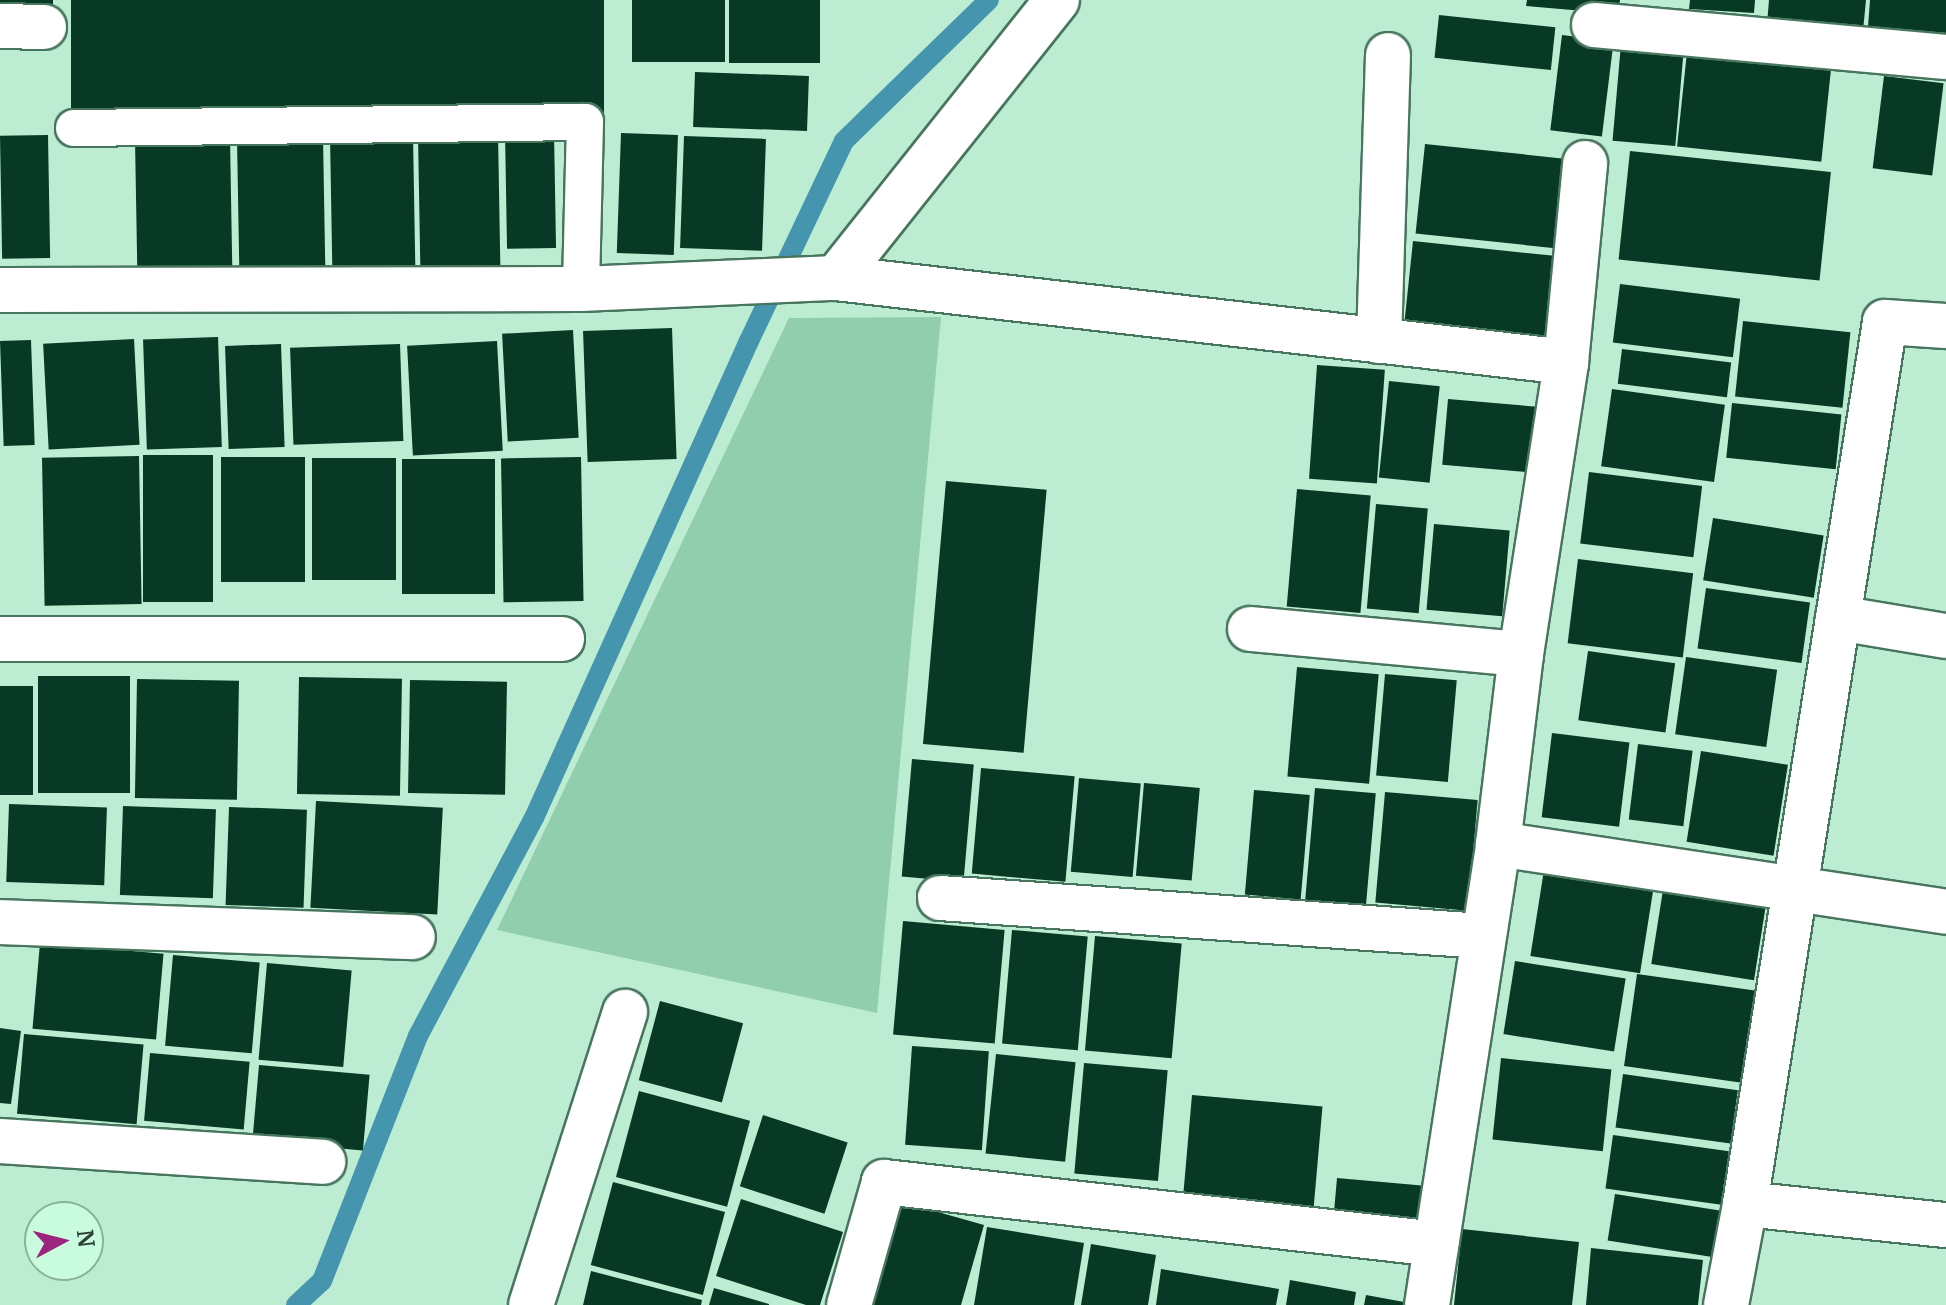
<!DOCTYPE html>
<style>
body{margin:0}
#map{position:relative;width:1946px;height:1305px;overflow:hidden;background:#bcedd2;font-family:Merriweather,serif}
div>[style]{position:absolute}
.green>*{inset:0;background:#91cead}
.stream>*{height:20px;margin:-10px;padding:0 10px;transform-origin:10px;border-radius:10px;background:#4495ad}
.building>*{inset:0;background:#073924;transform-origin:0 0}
.roads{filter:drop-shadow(2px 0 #48755e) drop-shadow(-2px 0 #48755e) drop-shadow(0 2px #48755e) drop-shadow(0 -2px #48755e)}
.lane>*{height:36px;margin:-18px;padding:0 18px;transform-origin:18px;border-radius:18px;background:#fff}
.street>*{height:44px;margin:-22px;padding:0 22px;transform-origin:22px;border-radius:22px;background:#fff}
span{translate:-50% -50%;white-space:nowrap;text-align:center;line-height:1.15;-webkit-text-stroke:8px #c9fbdf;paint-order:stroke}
.north{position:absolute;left:24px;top:1201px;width:80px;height:80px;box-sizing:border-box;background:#c9fbdf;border:2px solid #8bb19b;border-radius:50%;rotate:83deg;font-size:22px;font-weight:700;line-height:32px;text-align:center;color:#2d4136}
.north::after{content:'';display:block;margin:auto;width:28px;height:36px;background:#9c247d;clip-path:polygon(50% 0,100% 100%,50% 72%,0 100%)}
</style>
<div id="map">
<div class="green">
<i style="clip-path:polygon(941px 317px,877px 1013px,497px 930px,789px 318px)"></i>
</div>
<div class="stream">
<i style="left:296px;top:1305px;width:35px;rotate:-43deg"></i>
<i style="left:322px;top:1281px;width:263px;rotate:-68.6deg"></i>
<i style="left:418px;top:1036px;width:247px;rotate:-62deg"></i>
<i style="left:534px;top:818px;width:523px;rotate:-65.74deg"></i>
<i style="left:749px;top:341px;width:221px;rotate:-64.6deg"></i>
<i style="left:844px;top:141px;width:202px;rotate:-44.2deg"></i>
</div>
<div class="building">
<i style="left:0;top:0;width:53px;height:11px"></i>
<i style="left:71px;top:0;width:533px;height:113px"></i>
<i style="left:632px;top:0;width:93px;height:62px"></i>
<i style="left:729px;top:0;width:91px;height:63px"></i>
<i style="clip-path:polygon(1527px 0,1620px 0,1618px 14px,1526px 6px)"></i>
<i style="clip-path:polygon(1690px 0,1755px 0,1754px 13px,1689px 9px)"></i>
<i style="clip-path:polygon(1769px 0,1866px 0,1863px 31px,1767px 24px)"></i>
<i style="clip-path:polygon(1870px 0,1946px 0,1946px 33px,1868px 27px)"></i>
<i style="left:1439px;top:15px;width:117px;height:43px;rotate:6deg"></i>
<i style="left:1562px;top:35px;width:52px;height:96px;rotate:7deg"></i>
<i style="left:1621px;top:44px;width:63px;height:97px;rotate:5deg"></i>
<i style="left:1687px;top:52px;width:145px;height:95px;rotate:6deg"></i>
<i style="left:695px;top:72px;width:114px;height:55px;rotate:2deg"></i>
<i style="left:1884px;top:76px;width:60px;height:93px;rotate:7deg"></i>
<i style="left:554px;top:131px;width:117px;height:49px;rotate:89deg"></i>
<i style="left:498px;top:133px;width:135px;height:80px;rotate:89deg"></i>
<i style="left:621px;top:133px;width:57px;height:120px;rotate:2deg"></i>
<i style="left:48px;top:135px;width:123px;height:48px;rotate:89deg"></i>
<i style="left:413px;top:135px;width:135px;height:83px;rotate:89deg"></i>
<i style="left:684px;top:136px;width:82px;height:112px;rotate:2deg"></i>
<i style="left:323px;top:137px;width:135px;height:86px;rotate:89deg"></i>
<i style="left:230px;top:138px;width:133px;height:95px;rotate:89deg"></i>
<i style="left:1425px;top:144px;width:140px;height:90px;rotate:6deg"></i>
<i style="left:1630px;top:151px;width:202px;height:109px;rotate:6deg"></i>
<i style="left:1413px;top:241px;width:142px;height:85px;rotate:6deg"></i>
<i style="left:1620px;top:284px;width:121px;height:59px;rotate:7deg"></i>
<i style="left:1743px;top:321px;width:108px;height:76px;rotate:6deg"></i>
<i style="left:672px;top:328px;width:131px;height:89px;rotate:88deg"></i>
<i style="left:573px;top:330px;width:108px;height:71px;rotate:87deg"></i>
<i style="left:218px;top:337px;width:110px;height:75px;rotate:88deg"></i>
<i style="left:134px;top:339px;width:106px;height:91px;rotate:87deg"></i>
<i style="left:31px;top:340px;width:105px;height:31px;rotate:88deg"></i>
<i style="left:497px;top:341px;width:110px;height:90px;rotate:87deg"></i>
<i style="left:281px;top:344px;width:103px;height:56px;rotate:88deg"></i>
<i style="left:400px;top:344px;width:97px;height:110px;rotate:88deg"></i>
<i style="left:1622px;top:349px;width:110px;height:35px;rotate:7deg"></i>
<i style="left:1317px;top:365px;width:68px;height:114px;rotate:4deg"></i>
<i style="left:1389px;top:381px;width:51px;height:97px;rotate:6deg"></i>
<i style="left:1612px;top:389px;width:114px;height:78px;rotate:8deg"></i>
<i style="left:1448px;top:399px;width:90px;height:66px;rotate:5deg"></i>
<i style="left:1732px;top:403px;width:110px;height:55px;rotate:6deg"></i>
<i style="left:213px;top:455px;width:147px;height:70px;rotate:90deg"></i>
<i style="left:139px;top:456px;width:148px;height:97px;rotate:89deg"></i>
<i style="left:305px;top:457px;width:125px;height:84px;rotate:90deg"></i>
<i style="left:581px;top:457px;width:144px;height:80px;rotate:89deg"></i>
<i style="left:312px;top:458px;width:84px;height:122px"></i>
<i style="left:495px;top:459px;width:135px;height:93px;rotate:90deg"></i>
<i style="left:1589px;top:472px;width:114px;height:72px;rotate:7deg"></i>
<i style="left:946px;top:481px;width:101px;height:264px;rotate:5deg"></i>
<i style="left:1297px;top:489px;width:74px;height:118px;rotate:5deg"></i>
<i style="left:1376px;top:504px;width:52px;height:105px;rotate:5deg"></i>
<i style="left:1713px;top:518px;width:112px;height:63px;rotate:9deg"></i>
<i style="left:1434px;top:524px;width:76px;height:86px;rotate:5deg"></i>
<i style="left:1578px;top:559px;width:116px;height:85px;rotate:7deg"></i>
<i style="left:1706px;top:588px;width:105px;height:61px;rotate:8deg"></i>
<i style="left:1588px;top:651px;width:88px;height:70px;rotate:8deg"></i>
<i style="left:1686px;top:657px;width:92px;height:78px;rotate:8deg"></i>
<i style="left:1297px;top:667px;width:82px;height:110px;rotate:5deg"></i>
<i style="left:1385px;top:674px;width:72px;height:102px;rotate:5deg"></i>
<i style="left:38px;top:676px;width:92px;height:117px"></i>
<i style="left:299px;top:677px;width:103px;height:117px;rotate:1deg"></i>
<i style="left:137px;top:679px;width:102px;height:119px;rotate:1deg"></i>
<i style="left:410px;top:680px;width:97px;height:113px;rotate:1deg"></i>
<i style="left:0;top:686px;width:33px;height:109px"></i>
<i style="left:1552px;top:733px;width:78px;height:85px;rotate:7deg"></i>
<i style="left:1638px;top:744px;width:55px;height:76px;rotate:7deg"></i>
<i style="left:1701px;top:751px;width:88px;height:92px;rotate:9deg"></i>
<i style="left:912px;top:759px;width:62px;height:118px;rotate:5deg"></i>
<i style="left:981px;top:768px;width:94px;height:106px;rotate:5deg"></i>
<i style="left:1079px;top:778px;width:62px;height:94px;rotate:5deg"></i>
<i style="left:1144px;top:783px;width:56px;height:93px;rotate:5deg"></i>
<i style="left:1315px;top:788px;width:61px;height:117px;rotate:5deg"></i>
<i style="left:1254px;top:790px;width:56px;height:105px;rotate:5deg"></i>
<i style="left:1385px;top:792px;width:93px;height:111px;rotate:5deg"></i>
<i style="left:316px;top:801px;width:127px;height:107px;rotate:3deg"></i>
<i style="left:9px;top:804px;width:98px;height:78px;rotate:2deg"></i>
<i style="left:123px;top:806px;width:93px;height:89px;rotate:2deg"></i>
<i style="left:229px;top:807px;width:78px;height:98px;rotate:2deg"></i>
<i style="left:1544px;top:870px;width:111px;height:87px;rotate:9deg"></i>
<i style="left:1663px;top:890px;width:104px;height:75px;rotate:9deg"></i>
<i style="left:903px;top:921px;width:102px;height:114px;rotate:5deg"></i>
<i style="left:1012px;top:930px;width:76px;height:114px;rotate:5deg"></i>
<i style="left:1095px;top:936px;width:87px;height:115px;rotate:5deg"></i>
<i style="left:40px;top:943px;width:124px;height:86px;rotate:5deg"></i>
<i style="left:173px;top:955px;width:87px;height:91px;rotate:5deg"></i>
<i style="left:1515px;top:961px;width:112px;height:74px;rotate:9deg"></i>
<i style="left:267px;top:963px;width:85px;height:97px;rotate:5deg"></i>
<i style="left:1637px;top:974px;width:119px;height:93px;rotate:8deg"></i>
<i style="left:660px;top:1001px;width:86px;height:82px;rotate:15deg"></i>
<i style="clip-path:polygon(0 1028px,21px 1031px,11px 1104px,0 1103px)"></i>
<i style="left:24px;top:1034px;width:120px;height:80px;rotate:5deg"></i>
<i style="left:912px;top:1046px;width:77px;height:99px;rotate:4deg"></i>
<i style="left:150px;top:1053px;width:100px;height:68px;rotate:5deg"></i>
<i style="left:996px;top:1054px;width:80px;height:100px;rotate:6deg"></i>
<i style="left:1501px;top:1058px;width:111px;height:82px;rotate:6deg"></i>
<i style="left:1084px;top:1063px;width:84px;height:111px;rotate:5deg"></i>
<i style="left:259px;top:1065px;width:111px;height:76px;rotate:5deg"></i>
<i style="left:1623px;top:1074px;width:116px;height:54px;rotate:8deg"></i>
<i style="left:639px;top:1091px;width:115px;height:89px;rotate:15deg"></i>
<i style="left:1192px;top:1095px;width:131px;height:103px;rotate:5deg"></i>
<i style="left:763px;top:1115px;width:89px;height:75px;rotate:18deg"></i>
<i style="left:1613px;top:1135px;width:117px;height:54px;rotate:8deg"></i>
<i style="left:1337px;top:1178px;width:85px;height:42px;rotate:5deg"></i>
<i style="left:613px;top:1182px;width:116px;height:86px;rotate:15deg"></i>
<i style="left:1615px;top:1194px;width:106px;height:47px;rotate:9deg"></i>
<i style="clip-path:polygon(741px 1199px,843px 1232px,820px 1305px,806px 1305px,716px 1276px)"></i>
<i style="clip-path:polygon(899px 1201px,984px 1225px,961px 1305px,871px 1305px)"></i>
<i style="clip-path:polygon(987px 1227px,1084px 1243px,1074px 1305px,974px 1305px)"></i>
<i style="clip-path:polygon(1462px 1229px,1579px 1242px,1572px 1305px,1454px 1305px)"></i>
<i style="clip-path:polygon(1091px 1244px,1156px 1255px,1148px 1305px,1081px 1305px)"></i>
<i style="clip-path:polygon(1591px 1248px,1703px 1260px,1698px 1305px,1586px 1305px)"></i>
<i style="clip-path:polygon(1161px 1269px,1279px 1289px,1276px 1305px,1156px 1305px)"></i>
<i style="clip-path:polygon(591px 1271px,702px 1300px,701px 1305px,583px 1305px)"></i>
<i style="clip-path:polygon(1290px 1280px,1356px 1292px,1354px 1305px,1286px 1305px)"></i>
<i style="clip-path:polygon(714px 1288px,769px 1304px,769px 1305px,709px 1305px)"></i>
<i style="clip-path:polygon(1366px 1295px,1404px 1302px,1403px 1305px,1364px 1305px)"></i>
</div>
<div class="roads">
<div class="lane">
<i style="left:74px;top:128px;width:511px;rotate:-0.67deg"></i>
<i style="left:585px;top:122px;width:167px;rotate:91.4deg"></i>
</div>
<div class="street">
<i style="left:1594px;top:25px;width:353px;rotate:5.2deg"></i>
<i style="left:0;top:26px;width:44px;rotate:1.3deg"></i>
<i style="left:836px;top:278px;width:355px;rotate:-51.5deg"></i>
<i style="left:0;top:290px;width:581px;rotate:-0.1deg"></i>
<i style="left:581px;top:289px;width:255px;rotate:-2.5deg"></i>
<i style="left:836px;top:278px;width:735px;rotate:6.56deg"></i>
<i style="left:1379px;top:341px;width:286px;rotate:-88.2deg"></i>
<i style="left:1838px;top:618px;width:109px;rotate:9.5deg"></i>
<i style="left:1250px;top:629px;width:272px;rotate:5.3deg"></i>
<i style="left:0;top:639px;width:562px"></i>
<i style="left:1498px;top:844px;width:453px;rotate:8.6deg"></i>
<i style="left:940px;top:898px;width:543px;rotate:4.01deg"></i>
<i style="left:0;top:922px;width:413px;rotate:2.1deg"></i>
<i style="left:0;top:1141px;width:324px;rotate:3.7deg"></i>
<i style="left:1745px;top:1204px;width:202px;rotate:6deg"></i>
<i style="left:531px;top:1305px;width:308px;rotate:-72.2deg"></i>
<i style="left:849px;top:1305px;width:128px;rotate:-74.1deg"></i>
<i style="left:884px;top:1182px;width:556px;rotate:6.4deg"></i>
<i style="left:1427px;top:1305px;width:466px;rotate:-81.2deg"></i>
<i style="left:1498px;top:844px;width:191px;rotate:-83.1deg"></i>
<i style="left:1521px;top:654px;width:295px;rotate:-81.2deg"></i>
<i style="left:1566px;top:362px;width:200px;rotate:-84.5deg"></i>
<i style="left:1726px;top:1305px;width:103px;rotate:-79.3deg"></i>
<i style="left:1745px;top:1204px;width:893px;rotate:-80.98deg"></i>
<i style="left:1885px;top:322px;width:61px;rotate:3.8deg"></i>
</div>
</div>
<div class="north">N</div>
</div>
